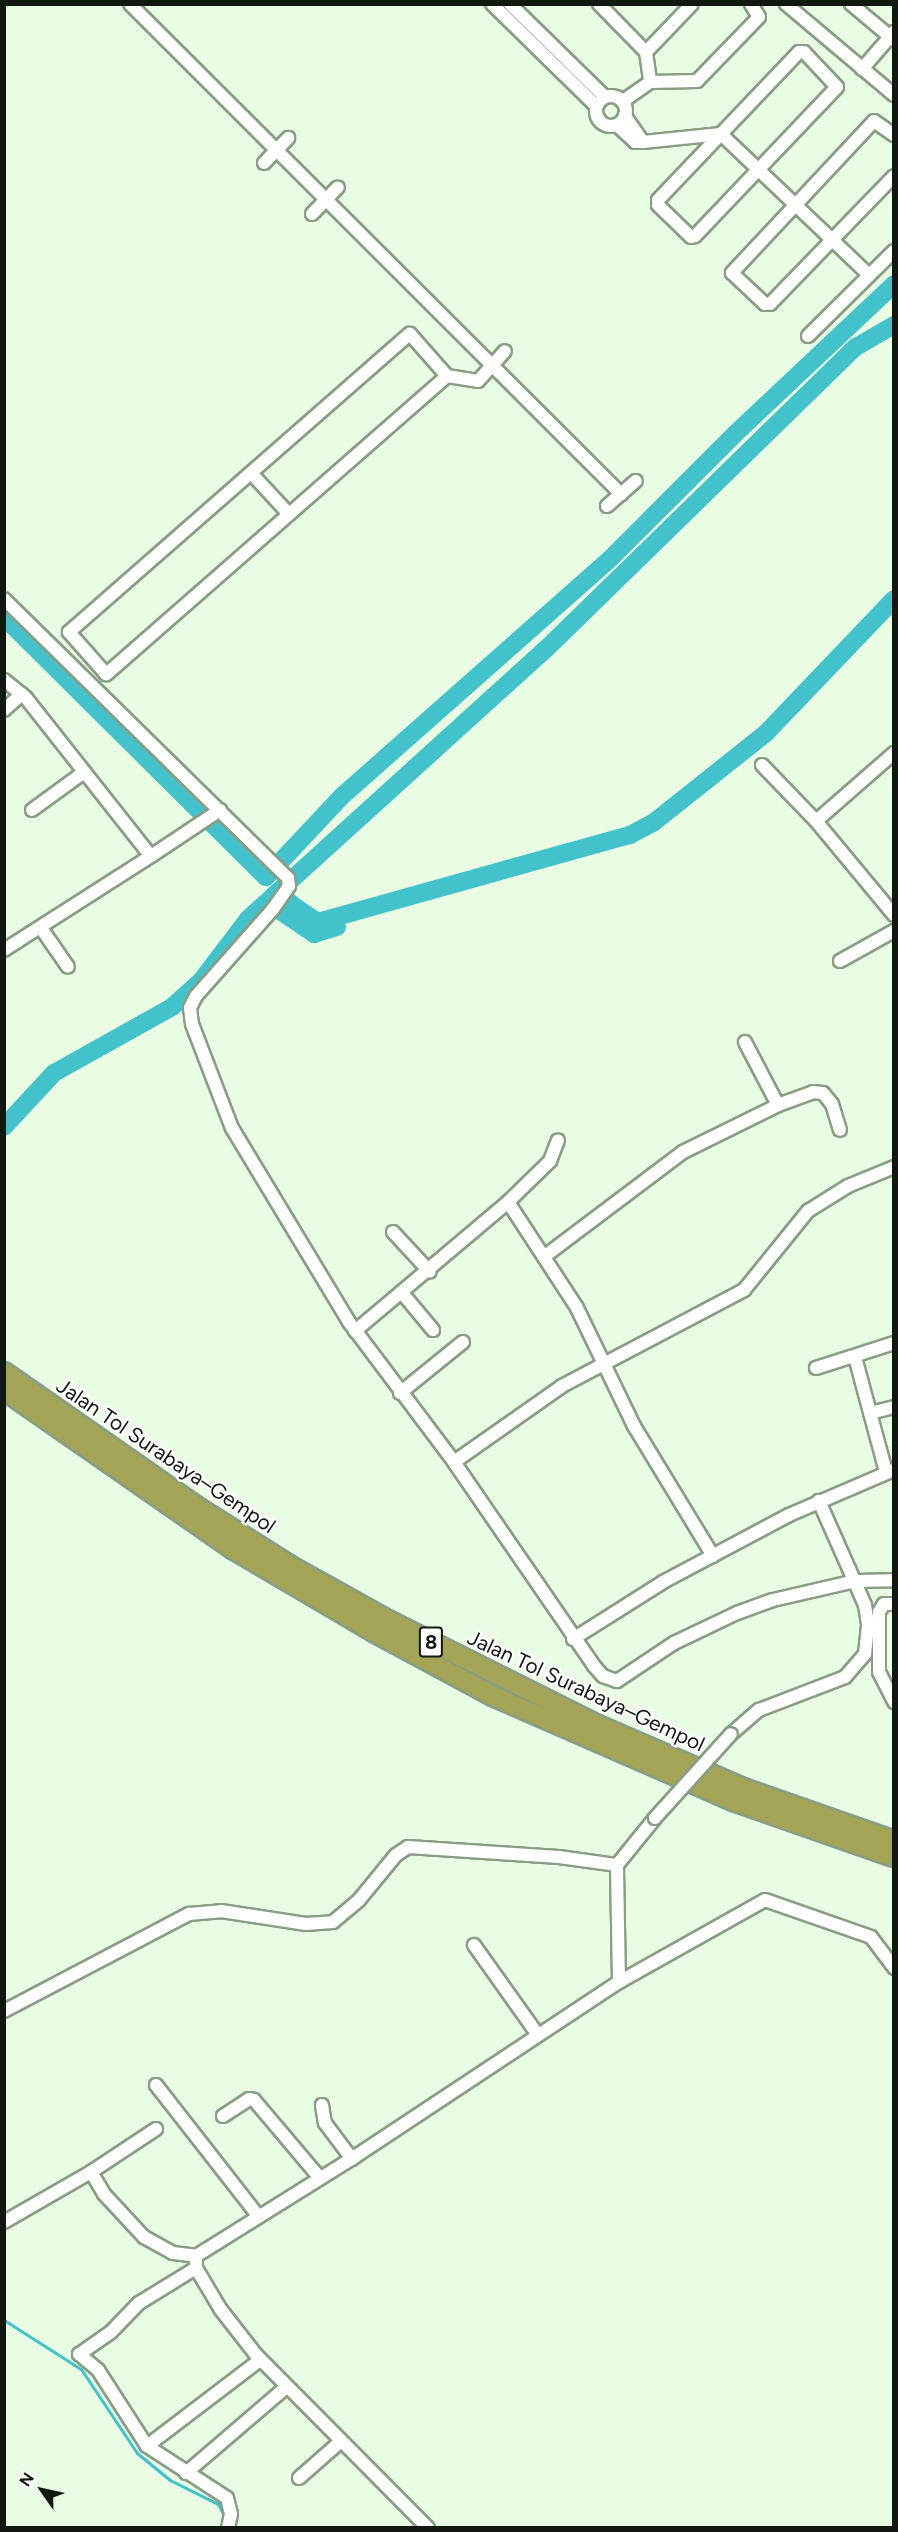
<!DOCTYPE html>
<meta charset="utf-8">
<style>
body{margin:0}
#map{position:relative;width:898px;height:2532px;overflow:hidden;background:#e8fde3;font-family:Figtree,sans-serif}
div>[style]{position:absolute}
.stream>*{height:3px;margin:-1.5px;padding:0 1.5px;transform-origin:1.5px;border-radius:1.5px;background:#44c2cb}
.river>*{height:18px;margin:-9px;padding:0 9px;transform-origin:9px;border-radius:9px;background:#44c2cb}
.roads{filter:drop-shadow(2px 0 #899d85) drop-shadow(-2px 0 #899d85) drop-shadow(0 2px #899d85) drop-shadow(0 -2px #899d85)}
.minor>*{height:12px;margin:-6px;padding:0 6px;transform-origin:6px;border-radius:6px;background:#fff}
.minor>.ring{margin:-6px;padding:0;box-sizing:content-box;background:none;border:12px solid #fff;border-radius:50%}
.highway>*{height:18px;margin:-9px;padding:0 9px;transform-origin:9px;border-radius:9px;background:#a3a455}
.bridges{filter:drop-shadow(2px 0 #899d85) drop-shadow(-2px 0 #899d85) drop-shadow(0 2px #899d85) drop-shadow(0 -2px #899d85)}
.minor-bridge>*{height:12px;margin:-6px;padding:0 6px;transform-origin:6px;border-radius:6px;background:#fff}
span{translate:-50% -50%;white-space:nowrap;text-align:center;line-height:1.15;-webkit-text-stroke:4.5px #fff;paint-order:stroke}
.shield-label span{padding:2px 4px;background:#fff;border:2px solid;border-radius:4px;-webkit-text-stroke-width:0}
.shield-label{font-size:20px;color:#11180f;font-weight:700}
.street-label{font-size:21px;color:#11180f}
.frame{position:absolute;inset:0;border:6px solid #11180f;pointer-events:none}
.north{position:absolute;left:12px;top:2460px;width:60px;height:60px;-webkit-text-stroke:4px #fff;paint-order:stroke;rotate:304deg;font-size:16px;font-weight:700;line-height:24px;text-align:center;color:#11180f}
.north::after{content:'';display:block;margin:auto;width:21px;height:27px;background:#11180f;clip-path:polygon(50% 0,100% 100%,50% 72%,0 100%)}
</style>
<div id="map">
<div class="stream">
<i style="left:4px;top:2320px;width:91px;rotate:32.5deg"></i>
<i style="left:81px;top:2369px;width:101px;rotate:56.3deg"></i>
<i style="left:137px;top:2453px;width:43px;rotate:39.3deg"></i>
<i style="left:170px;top:2480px;width:54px;rotate:26.6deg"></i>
<i style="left:218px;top:2504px;width:15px;rotate:62deg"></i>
</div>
<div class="river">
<i style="left:4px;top:617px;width:369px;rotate:44.8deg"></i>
<i style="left:266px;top:877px;width:110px;rotate:-46.8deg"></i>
<i style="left:341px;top:797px;width:359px;rotate:-41.5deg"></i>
<i style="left:610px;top:559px;width:178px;rotate:-45deg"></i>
<i style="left:736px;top:433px;width:217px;rotate:-43.3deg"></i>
<i style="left:274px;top:895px;width:6px;rotate:-39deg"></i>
<i style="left:279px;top:891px;width:18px;rotate:47deg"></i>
<i style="left:291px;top:904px;width:32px;rotate:34deg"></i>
<i style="left:318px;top:922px;width:324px;rotate:-15.6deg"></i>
<i style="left:630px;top:835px;width:26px;rotate:-28deg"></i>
<i style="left:653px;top:823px;width:144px;rotate:-38.5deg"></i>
<i style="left:766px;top:733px;width:185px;rotate:-46.3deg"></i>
<i style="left:273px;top:906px;width:50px;rotate:34.3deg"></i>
<i style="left:314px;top:934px;width:24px;rotate:-17deg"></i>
<i style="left:4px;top:1127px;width:74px;rotate:-47.2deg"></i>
<i style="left:54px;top:1073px;width:135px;rotate:-29.2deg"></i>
<i style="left:172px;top:1007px;width:39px;rotate:-42deg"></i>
<i style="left:201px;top:981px;width:78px;rotate:-52.8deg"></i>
<i style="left:248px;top:919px;width:402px;rotate:-42.2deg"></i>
<i style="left:546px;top:649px;width:433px;rotate:-44.3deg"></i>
<i style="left:856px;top:347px;width:44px;rotate:-30.1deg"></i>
</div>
<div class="roads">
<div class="minor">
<i style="left:130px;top:4px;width:694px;rotate:44.94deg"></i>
<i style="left:492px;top:4px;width:146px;rotate:44.4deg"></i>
<i style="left:510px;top:4px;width:133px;rotate:44.4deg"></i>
<i style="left:599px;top:4px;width:67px;rotate:45.6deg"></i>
<i style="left:646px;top:52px;width:30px;rotate:82deg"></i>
<i style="left:786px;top:4px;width:141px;rotate:40.1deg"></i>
<i style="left:851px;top:4px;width:56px;rotate:39.9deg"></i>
<i style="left:646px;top:52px;width:66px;rotate:-46.2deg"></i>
<i style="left:799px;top:52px;width:5px"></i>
<i style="left:804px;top:52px;width:48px;rotate:46.7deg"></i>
<i style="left:837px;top:87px;width:206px;rotate:133.6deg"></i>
<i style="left:695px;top:236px;width:4px;rotate:166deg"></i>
<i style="left:691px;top:237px;width:46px;rotate:-135.9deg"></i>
<i style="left:658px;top:205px;width:5px;rotate:-90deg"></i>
<i style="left:658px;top:200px;width:204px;rotate:-46.4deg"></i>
<i style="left:862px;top:69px;width:49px;rotate:-49.1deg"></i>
<i class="ring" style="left:596px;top:96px;width:18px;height:18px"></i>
<i style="left:623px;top:101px;width:33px;rotate:-35deg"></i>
<i style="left:650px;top:82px;width:47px;rotate:-1.2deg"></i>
<i style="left:697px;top:81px;width:89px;rotate:-45.9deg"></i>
<i style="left:759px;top:17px;width:15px;rotate:-122deg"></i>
<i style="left:617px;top:125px;width:25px;rotate:43deg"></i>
<i style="left:635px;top:142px;width:8px"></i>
<i style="left:643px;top:142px;width:32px;rotate:-125deg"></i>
<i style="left:894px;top:135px;width:24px;rotate:-145deg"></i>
<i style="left:874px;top:121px;width:208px;rotate:133.1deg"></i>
<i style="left:732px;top:273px;width:45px;rotate:43.2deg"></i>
<i style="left:765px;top:304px;width:5px"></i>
<i style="left:770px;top:304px;width:178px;rotate:-45.9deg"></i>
<i style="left:643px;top:142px;width:78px;rotate:-5.9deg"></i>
<i style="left:721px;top:134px;width:203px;rotate:43.6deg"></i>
<i style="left:264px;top:163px;width:35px;rotate:-46deg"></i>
<i style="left:312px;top:214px;width:37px;rotate:-46deg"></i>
<i style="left:410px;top:334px;width:56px;rotate:48.6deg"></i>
<i style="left:447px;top:376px;width:453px;rotate:138.8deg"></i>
<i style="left:106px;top:674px;width:56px;rotate:-131.4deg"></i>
<i style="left:69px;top:632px;width:453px;rotate:-41.2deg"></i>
<i style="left:808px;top:336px;width:121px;rotate:-44.7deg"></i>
<i style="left:447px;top:376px;width:31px;rotate:9deg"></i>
<i style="left:478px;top:381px;width:40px;rotate:-48deg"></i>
<i style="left:251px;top:473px;width:56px;rotate:47.2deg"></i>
<i style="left:607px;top:506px;width:38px;rotate:-41deg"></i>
<i style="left:4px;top:599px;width:398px;rotate:44.5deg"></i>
<i style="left:288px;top:878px;width:8px;rotate:83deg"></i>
<i style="left:289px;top:886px;width:28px;rotate:125deg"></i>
<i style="left:273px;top:909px;width:116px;rotate:131.5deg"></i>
<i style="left:196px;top:996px;width:13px;rotate:117deg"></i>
<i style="left:190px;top:1008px;width:16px;rotate:83deg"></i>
<i style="left:192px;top:1024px;width:111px;rotate:69deg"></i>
<i style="left:232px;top:1128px;width:227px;rotate:58.9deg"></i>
<i style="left:349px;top:1322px;width:175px;rotate:53.1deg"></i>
<i style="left:454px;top:1462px;width:247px;rotate:55.5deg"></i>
<i style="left:594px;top:1666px;width:13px;rotate:48deg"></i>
<i style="left:603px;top:1676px;width:15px;rotate:20deg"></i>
<i style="left:617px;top:1681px;width:69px;rotate:-33.7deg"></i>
<i style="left:674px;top:1643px;width:70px;rotate:-25.5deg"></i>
<i style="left:737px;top:1613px;width:38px;rotate:-20deg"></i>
<i style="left:773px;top:1600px;width:84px;rotate:-13deg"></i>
<i style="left:855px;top:1581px;width:39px;rotate:-1deg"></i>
<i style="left:4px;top:680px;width:28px;rotate:39deg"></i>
<i style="left:26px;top:698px;width:201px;rotate:51.7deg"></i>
<i style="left:151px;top:856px;width:83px;rotate:-33.7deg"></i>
<i style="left:4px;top:710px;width:24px;rotate:-42deg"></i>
<i style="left:894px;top:753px;width:103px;rotate:138.9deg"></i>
<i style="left:816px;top:821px;width:122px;rotate:50.3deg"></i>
<i style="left:762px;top:765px;width:78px;rotate:46deg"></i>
<i style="left:32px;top:810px;width:63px;rotate:-36deg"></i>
<i style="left:41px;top:928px;width:47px;rotate:55.3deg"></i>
<i style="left:4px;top:950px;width:174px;rotate:-32.6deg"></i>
<i style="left:840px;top:961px;width:62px;rotate:-29.1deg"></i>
<i style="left:745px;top:1042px;width:71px;rotate:62.4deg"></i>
<i style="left:508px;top:1202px;width:126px;rotate:56.9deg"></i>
<i style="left:577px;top:1308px;width:131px;rotate:64.2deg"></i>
<i style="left:634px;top:1426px;width:152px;rotate:58.7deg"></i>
<i style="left:393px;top:1232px;width:54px;rotate:47.2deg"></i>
<i style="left:545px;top:1256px;width:173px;rotate:-37deg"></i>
<i style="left:683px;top:1152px;width:106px;rotate:-26.3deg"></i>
<i style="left:778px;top:1105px;width:37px;rotate:-20deg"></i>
<i style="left:813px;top:1092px;width:10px;rotate:6deg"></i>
<i style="left:823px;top:1093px;width:14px;rotate:51deg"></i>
<i style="left:832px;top:1104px;width:27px;rotate:73deg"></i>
<i style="left:403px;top:1294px;width:47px;rotate:50.2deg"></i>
<i style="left:355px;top:1331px;width:200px;rotate:-40.1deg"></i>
<i style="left:508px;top:1202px;width:59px;rotate:-44.3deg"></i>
<i style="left:550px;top:1161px;width:22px;rotate:-69deg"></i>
<i style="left:855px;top:1357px;width:119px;rotate:74.9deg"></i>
<i style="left:816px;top:1368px;width:82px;rotate:-17.8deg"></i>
<i style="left:400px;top:1393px;width:81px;rotate:-39deg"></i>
<i style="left:870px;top:1413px;width:25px;rotate:-14deg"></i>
<i style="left:454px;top:1462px;width:132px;rotate:-35.1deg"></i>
<i style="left:562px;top:1386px;width:206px;rotate:-27.8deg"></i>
<i style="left:744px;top:1290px;width:102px;rotate:-51deg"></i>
<i style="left:808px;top:1211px;width:47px;rotate:-32deg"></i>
<i style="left:848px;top:1186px;width:50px;rotate:-22.4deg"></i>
<i style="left:894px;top:1604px;width:10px;rotate:180deg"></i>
<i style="left:884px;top:1604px;width:9px;rotate:122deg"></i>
<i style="left:879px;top:1612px;width:60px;rotate:90deg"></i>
<i style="left:879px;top:1672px;width:34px;rotate:63deg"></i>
<i style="left:573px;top:1639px;width:107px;rotate:-32.3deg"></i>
<i style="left:663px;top:1582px;width:143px;rotate:-28deg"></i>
<i style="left:789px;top:1515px;width:114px;rotate:-23.2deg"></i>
<i style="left:731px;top:1734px;width:37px;rotate:-41deg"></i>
<i style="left:759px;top:1710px;width:92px;rotate:-21deg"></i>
<i style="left:845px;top:1677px;width:30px;rotate:-49deg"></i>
<i style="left:865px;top:1654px;width:30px;rotate:-84deg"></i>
<i style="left:868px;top:1624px;width:19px;rotate:-99deg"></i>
<i style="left:865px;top:1605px;width:114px;rotate:-113.9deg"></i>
<i style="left:474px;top:1945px;width:110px;rotate:54.6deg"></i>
<i style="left:619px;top:1982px;width:167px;rotate:-29.3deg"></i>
<i style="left:765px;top:1900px;width:112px;rotate:19.2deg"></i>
<i style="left:871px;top:1937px;width:39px;rotate:53deg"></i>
<i style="left:4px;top:2011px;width:209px;rotate:-27.7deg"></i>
<i style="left:189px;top:1914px;width:32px;rotate:-5deg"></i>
<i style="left:221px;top:1911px;width:86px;rotate:8.7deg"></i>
<i style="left:306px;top:1924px;width:27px;rotate:-4deg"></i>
<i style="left:333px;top:1922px;width:34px;rotate:-40deg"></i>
<i style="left:359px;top:1900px;width:58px;rotate:-50.6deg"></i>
<i style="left:396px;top:1855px;width:14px;rotate:-34deg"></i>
<i style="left:408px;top:1847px;width:151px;rotate:3.8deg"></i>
<i style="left:559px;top:1857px;width:59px;rotate:7.9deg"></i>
<i style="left:156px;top:2085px;width:167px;rotate:52deg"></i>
<i style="left:322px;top:2105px;width:18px;rotate:81deg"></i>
<i style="left:325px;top:2123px;width:45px;rotate:53.1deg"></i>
<i style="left:223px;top:2116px;width:31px;rotate:-33deg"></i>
<i style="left:249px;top:2099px;width:5px;rotate:11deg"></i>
<i style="left:254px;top:2100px;width:102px;rotate:49.8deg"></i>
<i style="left:91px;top:2172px;width:78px;rotate:-33.5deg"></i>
<i style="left:4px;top:2222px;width:100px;rotate:-29.9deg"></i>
<i style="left:91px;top:2172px;width:26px;rotate:59deg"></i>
<i style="left:104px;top:2194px;width:59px;rotate:47.1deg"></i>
<i style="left:144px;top:2237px;width:33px;rotate:29deg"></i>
<i style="left:173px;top:2253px;width:23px;rotate:7deg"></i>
<i style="left:196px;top:2268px;width:67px;rotate:148.4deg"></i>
<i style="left:139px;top:2303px;width:40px;rotate:134deg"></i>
<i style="left:111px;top:2332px;width:39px;rotate:145deg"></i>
<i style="left:79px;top:2354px;width:25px;rotate:40deg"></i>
<i style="left:98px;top:2370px;width:90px;rotate:57.2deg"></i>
<i style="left:147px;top:2446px;width:95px;rotate:33deg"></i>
<i style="left:227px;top:2498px;width:16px;rotate:76deg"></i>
<i style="left:231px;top:2514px;width:14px;rotate:102deg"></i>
<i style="left:147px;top:2446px;width:142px;rotate:-37.3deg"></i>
<i style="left:186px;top:2473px;width:130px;rotate:-40.6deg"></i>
<i style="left:299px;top:2478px;width:55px;rotate:-41.3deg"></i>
<i style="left:428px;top:2528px;width:243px;rotate:-134.8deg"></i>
<i style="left:257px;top:2356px;width:58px;rotate:-128deg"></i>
<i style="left:221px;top:2310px;width:49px;rotate:-120.8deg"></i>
<i style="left:196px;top:2268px;width:12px;rotate:-90deg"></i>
<i style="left:196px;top:2256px;width:189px;rotate:-32deg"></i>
<i style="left:356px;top:2156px;width:315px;rotate:-33.5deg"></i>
<i style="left:619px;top:1982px;width:117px;rotate:-91deg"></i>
<i style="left:617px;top:1865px;width:60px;rotate:-51deg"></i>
</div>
<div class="highway">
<i style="left:4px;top:1372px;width:234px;rotate:34.9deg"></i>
<i style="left:196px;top:1506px;width:110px;rotate:32.4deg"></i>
<i style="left:289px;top:1565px;width:107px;rotate:29.2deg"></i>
<i style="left:382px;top:1617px;width:241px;rotate:26.6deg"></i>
<i style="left:598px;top:1725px;width:158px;rotate:23.5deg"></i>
<i style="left:743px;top:1788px;width:160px;rotate:19.3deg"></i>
<i style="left:4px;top:1390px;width:279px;rotate:34.8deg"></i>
<i style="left:233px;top:1549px;width:164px;rotate:30.5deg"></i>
<i style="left:374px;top:1632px;width:135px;rotate:28.3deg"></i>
<i style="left:493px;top:1696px;width:265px;rotate:23.6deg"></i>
<i style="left:736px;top:1802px;width:167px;rotate:19.2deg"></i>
</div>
</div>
<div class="bridges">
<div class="minor-bridge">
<i style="left:655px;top:1818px;width:113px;rotate:-47.9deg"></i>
</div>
</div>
<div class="shield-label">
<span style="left:431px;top:1642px">8</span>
</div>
<div class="street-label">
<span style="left:166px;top:1456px;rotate:34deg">Jalan Tol Surabaya–Gempol</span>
<span style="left:586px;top:1691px;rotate:25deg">Jalan Tol Surabaya–Gempol</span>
</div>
<div class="frame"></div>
<div class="north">N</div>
</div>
